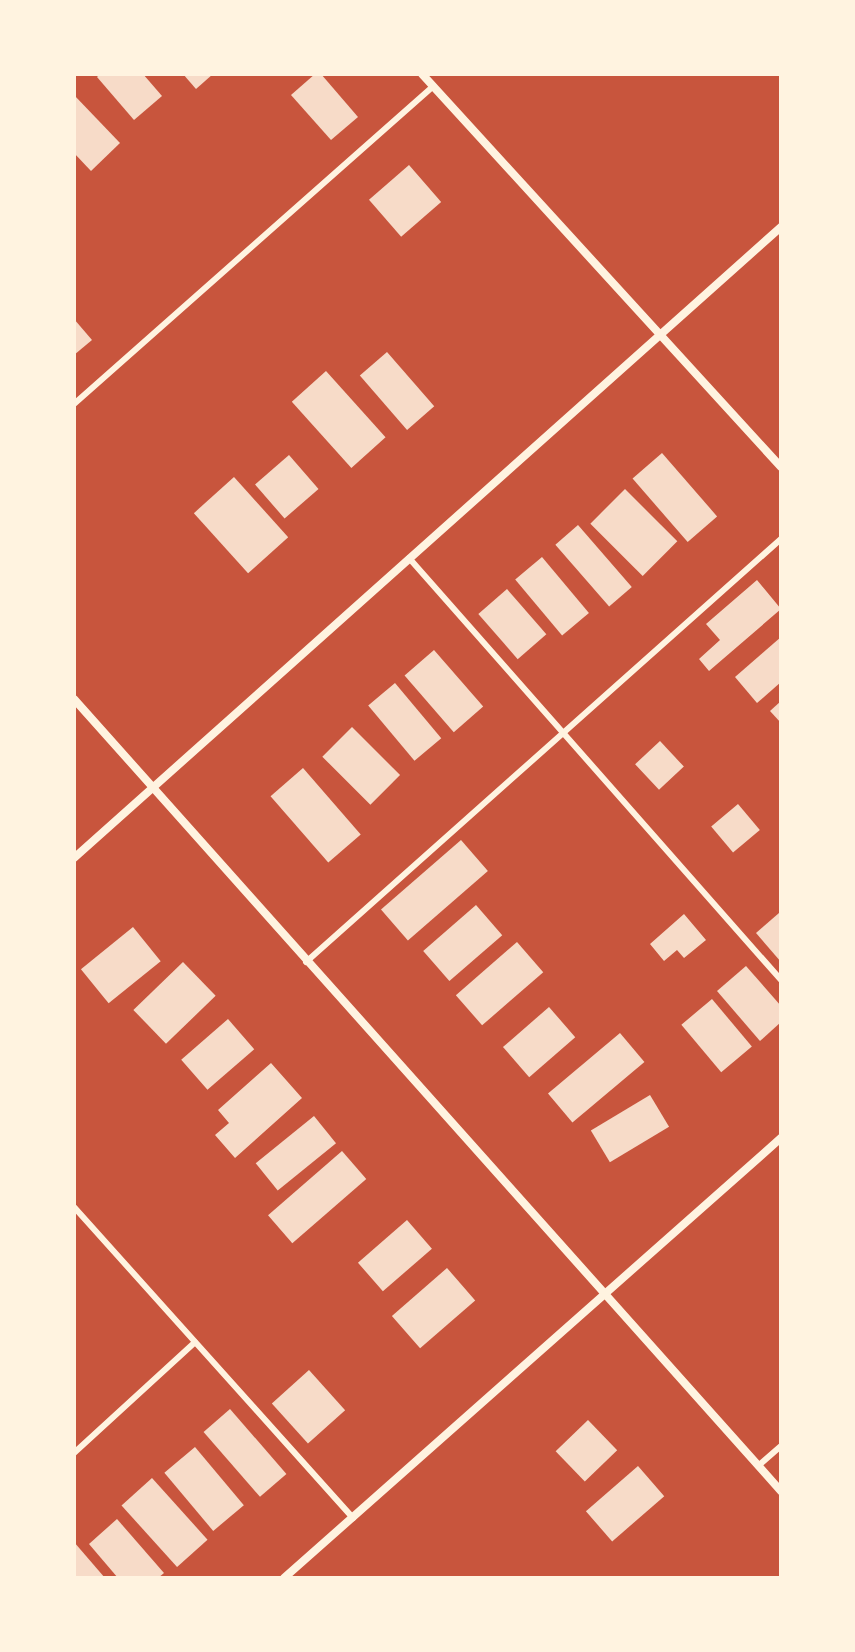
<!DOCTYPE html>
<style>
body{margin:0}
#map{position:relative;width:855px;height:1652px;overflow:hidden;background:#c8553d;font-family:Rubik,sans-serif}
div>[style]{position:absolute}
.building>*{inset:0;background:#f7dbc8;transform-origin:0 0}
.service>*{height:6px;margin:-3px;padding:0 3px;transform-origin:3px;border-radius:3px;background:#fff3e0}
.minor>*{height:8px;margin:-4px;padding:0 4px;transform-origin:4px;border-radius:4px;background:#fff3e0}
span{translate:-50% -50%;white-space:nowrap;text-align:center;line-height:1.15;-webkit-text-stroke:7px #fff3e0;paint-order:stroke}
.frame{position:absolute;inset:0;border:76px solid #fff3e0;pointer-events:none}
</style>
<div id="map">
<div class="building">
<i style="clip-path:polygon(100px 74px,143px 74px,162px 96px,134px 120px,97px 77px)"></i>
<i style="clip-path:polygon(183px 74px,213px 74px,196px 89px)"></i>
<i style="clip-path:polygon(315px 74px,321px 74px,358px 117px,331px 140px,291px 95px)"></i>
<i style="clip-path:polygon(74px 95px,120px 143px,91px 171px,74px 153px)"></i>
<i style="left:409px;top:165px;width:49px;height:53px;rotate:49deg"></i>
<i style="clip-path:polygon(74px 319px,92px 340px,74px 355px)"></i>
<i style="left:387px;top:352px;width:72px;height:36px;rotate:49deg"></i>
<i style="left:326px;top:371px;width:89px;height:46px;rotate:48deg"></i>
<i style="left:662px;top:453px;width:84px;height:39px;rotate:49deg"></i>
<i style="left:289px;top:455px;width:45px;height:45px;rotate:49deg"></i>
<i style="left:234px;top:477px;width:81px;height:54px;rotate:48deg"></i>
<i style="left:625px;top:489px;width:74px;height:49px;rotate:45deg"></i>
<i style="left:578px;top:525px;width:82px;height:30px;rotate:49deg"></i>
<i style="left:542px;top:557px;width:73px;height:35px;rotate:50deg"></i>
<i style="clip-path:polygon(757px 580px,781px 609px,709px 671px,699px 659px,720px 640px,706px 624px)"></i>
<i style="left:507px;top:589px;width:60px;height:38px;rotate:49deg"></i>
<i style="clip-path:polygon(781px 637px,781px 682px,757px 703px,735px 677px)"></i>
<i style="left:434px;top:650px;width:75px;height:39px;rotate:49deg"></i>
<i style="left:395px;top:683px;width:72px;height:35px;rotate:50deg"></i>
<i style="clip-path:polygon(781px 701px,781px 723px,770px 711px)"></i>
<i style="left:352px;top:727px;width:68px;height:42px;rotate:45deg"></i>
<i style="left:660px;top:741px;width:35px;height:34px;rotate:47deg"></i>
<i style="left:303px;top:768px;width:88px;height:43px;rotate:49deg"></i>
<i style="left:738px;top:804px;width:34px;height:35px;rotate:50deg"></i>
<i style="left:461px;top:840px;width:41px;height:106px;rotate:49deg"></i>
<i style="left:476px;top:905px;width:40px;height:70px;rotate:49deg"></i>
<i style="clip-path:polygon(779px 913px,781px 915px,781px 962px,756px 933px)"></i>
<i style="clip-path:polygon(684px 914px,706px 940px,684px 958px,677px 950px,664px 961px,650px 944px)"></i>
<i style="left:133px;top:927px;width:44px;height:67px;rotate:51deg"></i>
<i style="left:517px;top:942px;width:40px;height:81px;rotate:49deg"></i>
<i style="left:183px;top:962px;width:47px;height:69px;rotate:46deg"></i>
<i style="clip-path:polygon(746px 966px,781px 1006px,781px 1022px,760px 1041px,717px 991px)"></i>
<i style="left:712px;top:999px;width:62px;height:40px;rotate:50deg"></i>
<i style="left:549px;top:1007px;width:40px;height:61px;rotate:49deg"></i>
<i style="left:228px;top:1019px;width:40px;height:62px;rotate:49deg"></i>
<i style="left:620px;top:1033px;width:38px;height:94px;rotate:50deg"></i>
<i style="clip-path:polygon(271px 1063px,302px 1098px,235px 1158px,215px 1135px,229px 1123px,218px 1110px)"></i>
<i style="left:650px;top:1095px;width:37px;height:69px;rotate:59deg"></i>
<i style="left:314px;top:1116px;width:35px;height:75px;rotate:51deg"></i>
<i style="left:342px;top:1151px;width:37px;height:98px;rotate:49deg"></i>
<i style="left:407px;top:1220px;width:38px;height:65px;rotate:49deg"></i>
<i style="left:447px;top:1268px;width:43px;height:73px;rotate:49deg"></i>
<i style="left:309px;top:1370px;width:54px;height:50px;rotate:48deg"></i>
<i style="left:230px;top:1409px;width:86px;height:35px;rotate:49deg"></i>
<i style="left:588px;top:1420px;width:42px;height:45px;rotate:46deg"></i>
<i style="left:195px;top:1447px;width:76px;height:40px;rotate:50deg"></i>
<i style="left:638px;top:1466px;width:40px;height:69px;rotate:49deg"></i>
<i style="left:152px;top:1478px;width:83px;height:41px;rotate:48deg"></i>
<i style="clip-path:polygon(117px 1519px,164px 1573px,158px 1578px,118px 1578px,89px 1544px)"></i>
<i style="clip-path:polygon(74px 1542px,105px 1578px,74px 1578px)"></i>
</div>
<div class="service">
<i style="left:74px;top:404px;width:480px;rotate:-41.5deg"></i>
<i style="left:409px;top:558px;width:563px;rotate:48.6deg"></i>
<i style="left:306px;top:962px;width:636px;rotate:-41.69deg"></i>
<i style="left:74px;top:1207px;width:418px;rotate:48.1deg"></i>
<i style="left:74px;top:1453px;width:164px;rotate:-42.5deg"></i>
<i style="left:758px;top:1466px;width:30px;rotate:-41deg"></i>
</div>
<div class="minor">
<i style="left:422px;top:74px;width:532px;rotate:47.59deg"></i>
<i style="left:74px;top:699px;width:1062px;rotate:48.25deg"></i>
<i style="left:74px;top:858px;width:948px;rotate:-41.75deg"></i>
<i style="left:284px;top:1578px;width:664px;rotate:-41.52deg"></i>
</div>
<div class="frame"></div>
</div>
